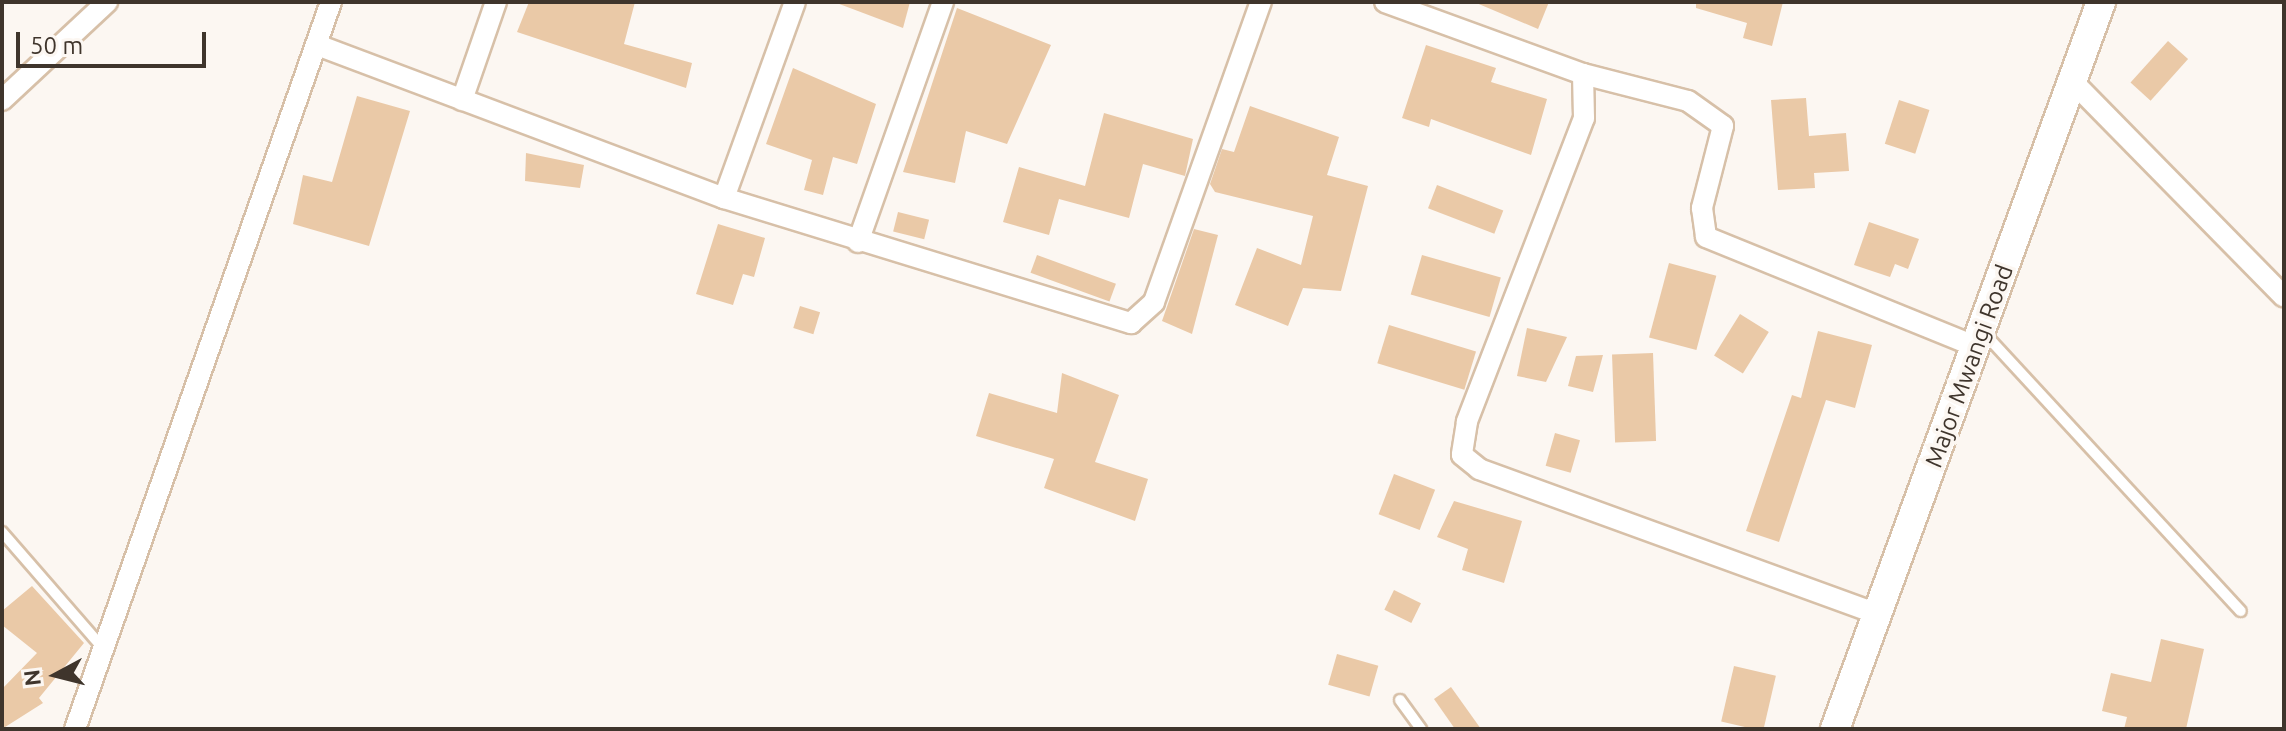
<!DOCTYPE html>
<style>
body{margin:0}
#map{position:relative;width:2286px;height:731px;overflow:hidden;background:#fcf7f2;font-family:Ubuntu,sans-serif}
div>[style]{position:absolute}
.building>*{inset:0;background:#eac9a7;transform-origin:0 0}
.roads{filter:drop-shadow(2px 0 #d7c0a8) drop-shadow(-2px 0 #d7c0a8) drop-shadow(0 2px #d7c0a8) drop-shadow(0 -2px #d7c0a8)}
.lane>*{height:10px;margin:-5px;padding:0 5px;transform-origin:5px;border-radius:5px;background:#fff}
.street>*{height:20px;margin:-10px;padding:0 10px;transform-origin:10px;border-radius:10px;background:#fff}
.secondary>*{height:28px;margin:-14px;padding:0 14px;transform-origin:14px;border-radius:14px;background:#fff}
span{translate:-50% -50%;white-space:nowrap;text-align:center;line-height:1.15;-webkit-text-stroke:7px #fcf7f2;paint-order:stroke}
.street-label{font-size:24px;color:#3f352c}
.frame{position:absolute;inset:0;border:4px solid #3f352c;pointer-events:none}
.north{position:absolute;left:16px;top:635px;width:80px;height:80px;-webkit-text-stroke:6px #fcf7f2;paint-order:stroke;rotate:263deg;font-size:22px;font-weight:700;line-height:32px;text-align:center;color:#3f352c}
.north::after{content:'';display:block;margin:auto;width:28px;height:36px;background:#3f352c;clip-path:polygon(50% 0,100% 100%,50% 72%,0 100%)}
.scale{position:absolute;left:16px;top:32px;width:190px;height:36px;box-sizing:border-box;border:4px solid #3f352c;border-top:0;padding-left:10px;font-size:24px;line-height:28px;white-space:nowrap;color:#3f352c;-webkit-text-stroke:6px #fcf7f2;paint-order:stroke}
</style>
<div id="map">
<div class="building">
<i style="clip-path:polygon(529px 2px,635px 2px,624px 44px,692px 63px,686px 88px,517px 32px)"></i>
<i style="clip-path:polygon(834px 2px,910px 2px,903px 28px)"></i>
<i style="clip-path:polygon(1474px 2px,1549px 2px,1538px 29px)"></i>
<i style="clip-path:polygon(1696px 2px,1783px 2px,1772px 46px,1743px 38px,1747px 23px,1696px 8px)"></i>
<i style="clip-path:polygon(957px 8px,1051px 45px,1007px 144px,966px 131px,955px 183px,903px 172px)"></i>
<i style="left:2168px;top:41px;width:27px;height:56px;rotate:42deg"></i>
<i style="clip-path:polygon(1426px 45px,1496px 68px,1491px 82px,1547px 99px,1531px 155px,1431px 119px,1429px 127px,1402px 118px)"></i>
<i style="clip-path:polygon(793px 68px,876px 104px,857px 164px,833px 157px,823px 195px,804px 190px,812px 160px,766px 144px)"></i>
<i style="clip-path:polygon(357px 96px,410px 111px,369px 246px,293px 224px,303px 175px,332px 182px)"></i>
<i style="clip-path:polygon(1806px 98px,1809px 136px,1846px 133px,1849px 171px,1814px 173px,1815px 188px,1778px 190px,1771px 100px)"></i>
<i style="left:1899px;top:100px;width:32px;height:46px;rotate:18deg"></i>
<i style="clip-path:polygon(1250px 106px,1339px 137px,1327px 175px,1368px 186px,1341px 291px,1303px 288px,1288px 326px,1235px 305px,1257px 248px,1301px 265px,1313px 216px,1215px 192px,1210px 184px,1222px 149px,1234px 152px)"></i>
<i style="clip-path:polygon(1104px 113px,1193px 139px,1185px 176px,1143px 164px,1129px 218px,1059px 199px,1049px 235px,1003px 222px,1019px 167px,1085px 186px)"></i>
<i style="clip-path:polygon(526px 153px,584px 165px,580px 188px,525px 181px)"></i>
<i style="left:1437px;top:185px;width:71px;height:25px;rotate:21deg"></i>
<i style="left:898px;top:212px;width:32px;height:20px;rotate:14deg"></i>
<i style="clip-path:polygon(1869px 222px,1919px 239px,1908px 269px,1895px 264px,1890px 277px,1854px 265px)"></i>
<i style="clip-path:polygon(718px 224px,765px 238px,754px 277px,743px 274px,733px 305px,696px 294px)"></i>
<i style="clip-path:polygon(1194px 229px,1218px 235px,1192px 334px,1162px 321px)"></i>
<i style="left:1037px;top:255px;width:84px;height:19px;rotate:20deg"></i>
<i style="left:1422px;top:255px;width:82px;height:41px;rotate:16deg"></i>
<i style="left:1669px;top:263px;width:49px;height:77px;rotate:15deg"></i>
<i style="left:800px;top:306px;width:21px;height:23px;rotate:17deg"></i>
<i style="left:1740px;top:314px;width:34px;height:49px;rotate:32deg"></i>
<i style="left:1389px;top:325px;width:91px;height:40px;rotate:17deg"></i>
<i style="clip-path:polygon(1527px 328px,1567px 337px,1546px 382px,1517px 376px)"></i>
<i style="clip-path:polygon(1818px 331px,1872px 345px,1855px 408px,1826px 400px,1779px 542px,1746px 531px,1792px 395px,1801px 398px)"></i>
<i style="left:1653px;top:353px;width:88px;height:41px;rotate:88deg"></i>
<i style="clip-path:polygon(1603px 355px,1593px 392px,1568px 386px,1576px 356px)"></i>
<i style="clip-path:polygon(1062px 373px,1119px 395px,1095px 462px,1148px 479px,1135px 521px,1044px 488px,1054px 459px,976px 436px,989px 393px,1057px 413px)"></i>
<i style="left:1555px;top:433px;width:26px;height:34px;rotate:16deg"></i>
<i style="left:1394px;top:474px;width:44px;height:43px;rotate:21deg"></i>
<i style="clip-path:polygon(1454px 501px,1522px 521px,1504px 583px,1462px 570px,1468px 549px,1437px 537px)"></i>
<i style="clip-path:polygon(32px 586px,84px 643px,39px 698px,43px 703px,2px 729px,2px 689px,37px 653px,2px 625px,2px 611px)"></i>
<i style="left:1394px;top:590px;width:30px;height:22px;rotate:26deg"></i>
<i style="clip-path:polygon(2161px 639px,2204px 649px,2186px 729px,2124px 729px,2127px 717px,2102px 711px,2111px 673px,2151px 682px)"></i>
<i style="left:1337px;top:654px;width:43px;height:32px;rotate:16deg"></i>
<i style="left:1734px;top:666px;width:43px;height:57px;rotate:13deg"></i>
<i style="clip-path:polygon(1451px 687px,1481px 729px,1455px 729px,1434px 699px)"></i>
</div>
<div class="roads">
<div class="lane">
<i style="left:1985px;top:334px;width:377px;rotate:47.3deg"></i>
<i style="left:2px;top:532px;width:154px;rotate:49deg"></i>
<i style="left:1400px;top:700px;width:36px;rotate:54deg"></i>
</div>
<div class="street">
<i style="left:1385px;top:2px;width:211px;rotate:20deg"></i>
<i style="left:1583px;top:74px;width:44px;rotate:88.7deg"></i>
<i style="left:1584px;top:118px;width:326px;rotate:111.1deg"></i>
<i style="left:1467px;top:422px;width:33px;rotate:99deg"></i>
<i style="left:1462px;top:455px;width:22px;rotate:39deg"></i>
<i style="left:1479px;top:469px;width:427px;rotate:20deg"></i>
<i style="left:317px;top:45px;width:435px;rotate:20.6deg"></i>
<i style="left:724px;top:198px;width:426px;rotate:17.1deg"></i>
<i style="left:1131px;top:323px;width:31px;rotate:-42deg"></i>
<i style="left:1154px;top:302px;width:319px;rotate:-70.4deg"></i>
<i style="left:1583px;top:74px;width:108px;rotate:14.4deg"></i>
<i style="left:1688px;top:101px;width:43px;rotate:35.5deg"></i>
<i style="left:1723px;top:126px;width:85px;rotate:104.4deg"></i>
<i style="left:1702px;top:208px;width:29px;rotate:82deg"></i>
<i style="left:1706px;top:237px;width:289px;rotate:22.1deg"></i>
<i style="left:2075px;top:84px;width:298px;rotate:45.5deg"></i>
<i style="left:2px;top:100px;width:144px;rotate:-43deg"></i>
<i style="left:462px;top:100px;width:104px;rotate:-70.9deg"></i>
<i style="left:724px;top:198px;width:208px;rotate:-70.1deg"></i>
<i style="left:858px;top:242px;width:255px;rotate:-70.5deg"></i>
<i style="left:75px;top:729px;width:771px;rotate:-70.6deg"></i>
</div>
<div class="secondary">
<i style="left:1835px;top:729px;width:774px;rotate:-69.9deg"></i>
</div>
</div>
<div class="street-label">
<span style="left:1969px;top:366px;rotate:-70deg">Major Mwangi Road</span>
</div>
<div class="frame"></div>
<div class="north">N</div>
<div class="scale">50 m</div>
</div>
